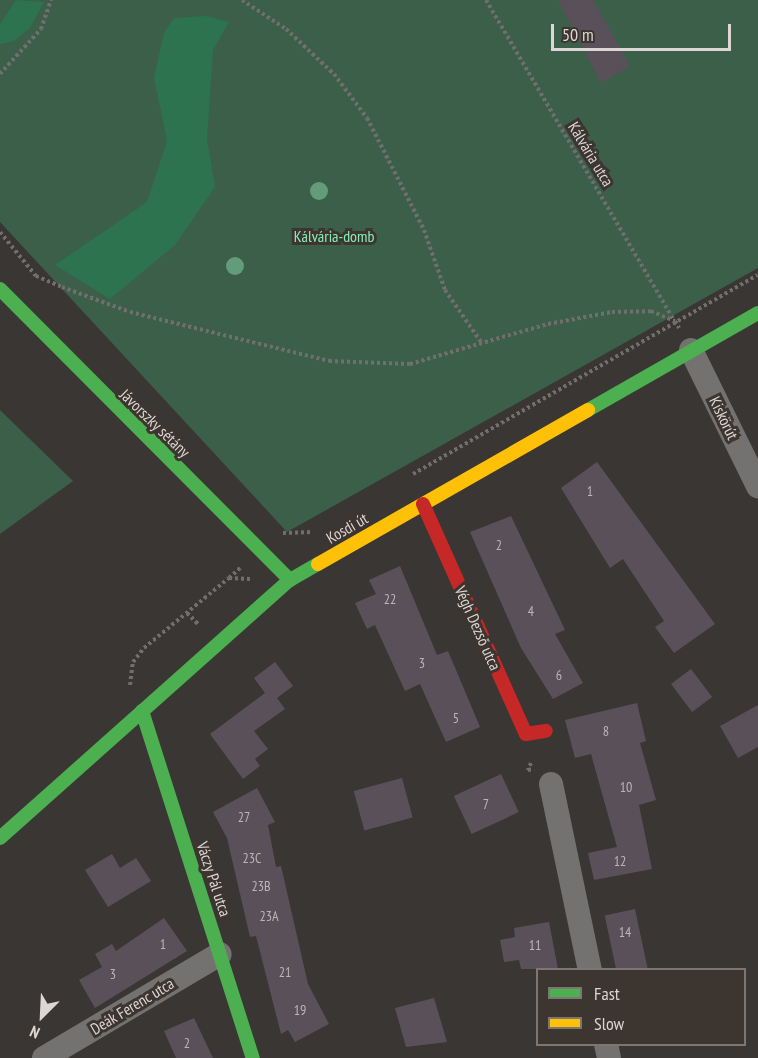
<!DOCTYPE html>
<meta charset="utf-8">
<style>
body{margin:0}
#map{position:relative;width:758px;height:1058px;overflow:hidden;background:#3a3633;font-family:"PT Sans Narrow",sans-serif}
div>[style]{position:absolute}
.green>*{inset:0;background:#3b5f49}
.forest>*{inset:0;background:#2d734f}
.building>*{inset:0;background:#5a505a;transform-origin:0 0}
.path>*{height:4px;margin-top:-2px;transform-origin:0;background:repeating-linear-gradient(90deg,#706f6e 0 3px,transparent 0 6px)}
.street>*{height:24px;margin:-12px;padding:0 12px;transform-origin:12px;border-radius:12px;background:#747271}
.fast>*{height:14px;margin:-7px;padding:0 7px;transform-origin:7px;border-radius:7px;background:#4caf50}
.slow>*{height:14px;margin:-7px;padding:0 7px;transform-origin:7px;border-radius:7px;background:#ffc107}
.jam>*{height:14px;margin:-7px;padding:0 7px;transform-origin:7px;border-radius:7px;background:#c62828}
.trees>*{width:18px;height:18px;margin:-9px;border-radius:50%;background:#639c7a}
span{translate:-50% -50%;white-space:nowrap;text-align:center;line-height:1.15;-webkit-text-stroke:6px #3d3530;paint-order:stroke}
.number-label{font-size:14px;color:#bcb5b6}
.number-label span{-webkit-text-stroke-width:0}
.street-label{font-size:16px;color:#dcd7d4}
.park-label{font-size:16px;color:#85f0b5}
.legend{position:absolute;left:536px;top:968px;width:210px;height:78px;box-sizing:border-box;background:#3d3530;border:2px solid #7d7672;margin:0;padding:8px 10px;list-style:none;font-size:18px;color:#dcd7d4}
.legend li{display:flex;align-items:center;gap:12px;height:30px}
.legend b{width:30px;border:2px solid #7d7672}
.north{position:absolute;left:12px;top:986px;width:60px;height:60px;-webkit-text-stroke:4px #3d3530;paint-order:stroke;rotate:204deg;font-size:16px;font-weight:700;line-height:24px;text-align:center;color:#dcd7d4}
.north::after{content:'';display:block;margin:auto;width:21px;height:27px;background:#dcd7d4;clip-path:polygon(50% 0,100% 100%,50% 72%,0 100%)}
.scale{position:absolute;left:551px;top:24px;width:180px;height:27px;box-sizing:border-box;border:3px solid #dcd7d4;border-top:0;padding-left:8px;font-size:18px;line-height:21px;white-space:nowrap;color:#dcd7d4;-webkit-text-stroke:4px #3d3530;paint-order:stroke}
</style>
<div id="map">
<div class="green">
<i style="clip-path:polygon(0 0,758px 0,758px 268px,287px 532px,0 222px)"></i>
<i style="clip-path:polygon(0 410px,73px 481px,0 534px)"></i>
</div>
<div class="forest">
<i style="clip-path:polygon(16px 0,44px 2px,30px 28px,14px 41px,0 44px,0 24px)"></i>
<i style="clip-path:polygon(206px 16px,229px 22px,213px 50px,207px 139px,215px 187px,175px 245px,110px 299px,55px 265px,147px 202px,167px 141px,154px 78px,164px 33px,174px 18px)"></i>
</div>
<div class="building">
<i style="clip-path:polygon(558px 0,593px 0,630px 66px,601px 83px)"></i>
<i style="clip-path:polygon(597px 462px,715px 624px,674px 653px,655px 627px,664px 621px,623px 559px,610px 568px,561px 488px)"></i>
<i style="clip-path:polygon(511px 516px,565px 630px,555px 634px,583px 683px,553px 699px,521px 648px,470px 532px)"></i>
<i style="clip-path:polygon(400px 566px,437px 655px,448px 651px,480px 727px,446px 742px,420px 684px,405px 691px,375px 625px,367px 629px,355px 603px,376px 594px,369px 580px)"></i>
<i style="clip-path:polygon(275px 662px,293px 686px,277px 698px,285px 709px,254px 731px,268px 749px,255px 759px,260px 766px,243px 779px,210px 734px,265px 693px,254px 678px)"></i>
<i style="left:691px;top:669px;width:35px;height:25px;rotate:53deg"></i>
<i style="clip-path:polygon(637px 703px,646px 741px,640px 743px,656px 800px,639px 805px,652px 869px,594px 880px,588px 853px,617px 847px,591px 754px,575px 758px,565px 720px)"></i>
<i style="clip-path:polygon(758px 705px,758px 747px,738px 758px,720px 726px)"></i>
<i style="left:501px;top:774px;width:42px;height:52px;rotate:65deg"></i>
<i style="left:402px;top:778px;width:41px;height:50px;rotate:75deg"></i>
<i style="clip-path:polygon(257px 788px,275px 822px,268px 825px,276px 867px,281px 866px,308px 984px,329px 1024px,295px 1042px,288px 1030px,281px 1034px,256px 936px,250px 937px,227px 838px,213px 812px)"></i>
<i style="clip-path:polygon(112px 854px,120px 868px,136px 858px,151px 881px,108px 907px,85px 870px)"></i>
<i style="left:635px;top:909px;width:61px;height:31px;rotate:78deg"></i>
<i style="clip-path:polygon(164px 918px,187px 951px,95px 1008px,79px 980px,102px 967px,95px 954px,112px 944px,116px 951px)"></i>
<i style="clip-path:polygon(549px 922px,558px 969px,521px 969px,519px 960px,504px 962px,500px 940px,515px 937px,514px 928px)"></i>
<i style="clip-path:polygon(434px 998px,447px 1042px,406px 1047px,395px 1008px)"></i>
<i style="clip-path:polygon(194px 1018px,213px 1058px,176px 1058px,164px 1031px)"></i>
</div>
<div class="path">
<i style="left:242px;top:0;width:53px;rotate:33.4deg"></i>
<i style="left:286px;top:29px;width:66px;rotate:43.2deg"></i>
<i style="left:334px;top:74px;width:55px;rotate:53.1deg"></i>
<i style="left:367px;top:118px;width:126px;rotate:63deg"></i>
<i style="left:424px;top:230px;width:64px;rotate:70.7deg"></i>
<i style="left:445px;top:290px;width:63px;rotate:55.3deg"></i>
<i style="left:486px;top:0;width:371px;rotate:59.6deg"></i>
<i style="left:0;top:74px;width:61px;rotate:-47.7deg"></i>
<i style="left:41px;top:29px;width:31px;rotate:-71deg"></i>
<i style="left:0;top:232px;width:57px;rotate:50.7deg"></i>
<i style="left:36px;top:276px;width:28px;rotate:23deg"></i>
<i style="left:62px;top:287px;width:72px;rotate:20.2deg"></i>
<i style="left:130px;top:312px;width:205px;rotate:13.8deg"></i>
<i style="left:329px;top:361px;width:81px;rotate:2.1deg"></i>
<i style="left:410px;top:364px;width:144px;rotate:-16.2deg"></i>
<i style="left:548px;top:324px;width:65px;rotate:-10.6deg"></i>
<i style="left:612px;top:312px;width:39px;rotate:-1deg"></i>
<i style="left:651px;top:311px;width:26px;rotate:23deg"></i>
<i style="left:675px;top:321px;width:8px;rotate:60deg"></i>
<i style="left:413px;top:474px;width:398px;rotate:-30deg"></i>
<i style="left:283px;top:533px;width:30px;rotate:-2deg"></i>
<i style="left:229px;top:578px;width:15px;rotate:-42deg"></i>
<i style="left:187px;top:613px;width:17px;rotate:45deg"></i>
<i style="left:130px;top:685px;width:23px;rotate:-83deg"></i>
<i style="left:133px;top:662px;width:18px;rotate:-52deg"></i>
<i style="left:144px;top:648px;width:110px;rotate:-39.5deg"></i>
<i style="left:229px;top:578px;width:21px;rotate:3deg"></i>
<i style="left:531px;top:763px;width:8px;rotate:113deg"></i>
<i style="left:528px;top:770px;width:6px;rotate:-9deg"></i>
</div>
<div class="street">
<i style="left:691px;top:350px;width:152px;rotate:63.8deg"></i>
<i style="left:551px;top:784px;width:190px;rotate:78.2deg"></i>
<i style="left:606px;top:1044px;width:14px;rotate:78deg"></i>
<i style="left:44px;top:1058px;width:204px;rotate:-30.6deg"></i>
</div>
<div class="fast">
<i style="left:0;top:289px;width:411px;rotate:45.1deg"></i>
<i style="left:588px;top:410px;width:196px;rotate:-29.7deg"></i>
<i style="left:142px;top:711px;width:364px;rotate:72.3deg"></i>
<i style="left:0;top:838px;width:388px;rotate:-41.7deg"></i>
<i style="left:290px;top:580px;width:32px;rotate:-30deg"></i>
</div>
<div class="slow">
<i style="left:318px;top:564px;width:311px;rotate:-29.7deg"></i>
</div>
<div class="jam">
<i style="left:423px;top:504px;width:252px;rotate:65.9deg"></i>
<i style="left:526px;top:734px;width:20px;rotate:-9deg"></i>
</div>
<div class="trees">
<i style="left:319px;top:191px"></i>
<i style="left:235px;top:266px"></i>
</div>
<div class="number-label">
<span style="left:590px;top:491px">1</span>
<span style="left:499px;top:545px">2</span>
<span style="left:390px;top:599px">22</span>
<span style="left:531px;top:611px">4</span>
<span style="left:422px;top:663px">3</span>
<span style="left:559px;top:675px">6</span>
<span style="left:456px;top:718px">5</span>
<span style="left:606px;top:731px">8</span>
<span style="left:626px;top:787px">10</span>
<span style="left:486px;top:804px">7</span>
<span style="left:244px;top:817px">27</span>
<span style="left:252px;top:858px">23C</span>
<span style="left:620px;top:861px">12</span>
<span style="left:261px;top:886px">23B</span>
<span style="left:269px;top:916px">23A</span>
<span style="left:625px;top:932px">14</span>
<span style="left:163px;top:944px">1</span>
<span style="left:535px;top:945px">11</span>
<span style="left:285px;top:972px">21</span>
<span style="left:113px;top:974px">3</span>
<span style="left:300px;top:1010px">19</span>
<span style="left:187px;top:1043px">2</span>
</div>
<div class="street-label">
<span style="left:591px;top:154px;rotate:59deg">Kálvária utca</span>
<span style="left:724px;top:418px;rotate:64deg">Kiskörút</span>
<span style="left:155px;top:423px;rotate:44deg">Jávorszky sétány</span>
<span style="left:347px;top:528px;rotate:-30deg">Kosdi út</span>
<span style="left:478px;top:628px;rotate:66deg">Végh Dezső utca</span>
<span style="left:214px;top:879px;rotate:72deg">Váczy Pál utca</span>
<span style="left:132px;top:1006px;rotate:-31deg">Deák Ferenc utca</span>
</div>
<div class="park-label">
<span style="left:334px;top:236px">Kálvária-domb</span>
</div>
<ul class="legend">
<li><b style="height:8px;background:#4caf50"></b>Fast</li>
<li><b style="height:8px;background:#ffc107"></b>Slow</li>
</ul>
<div class="north">N</div>
<div class="scale">50 m</div>
</div>
